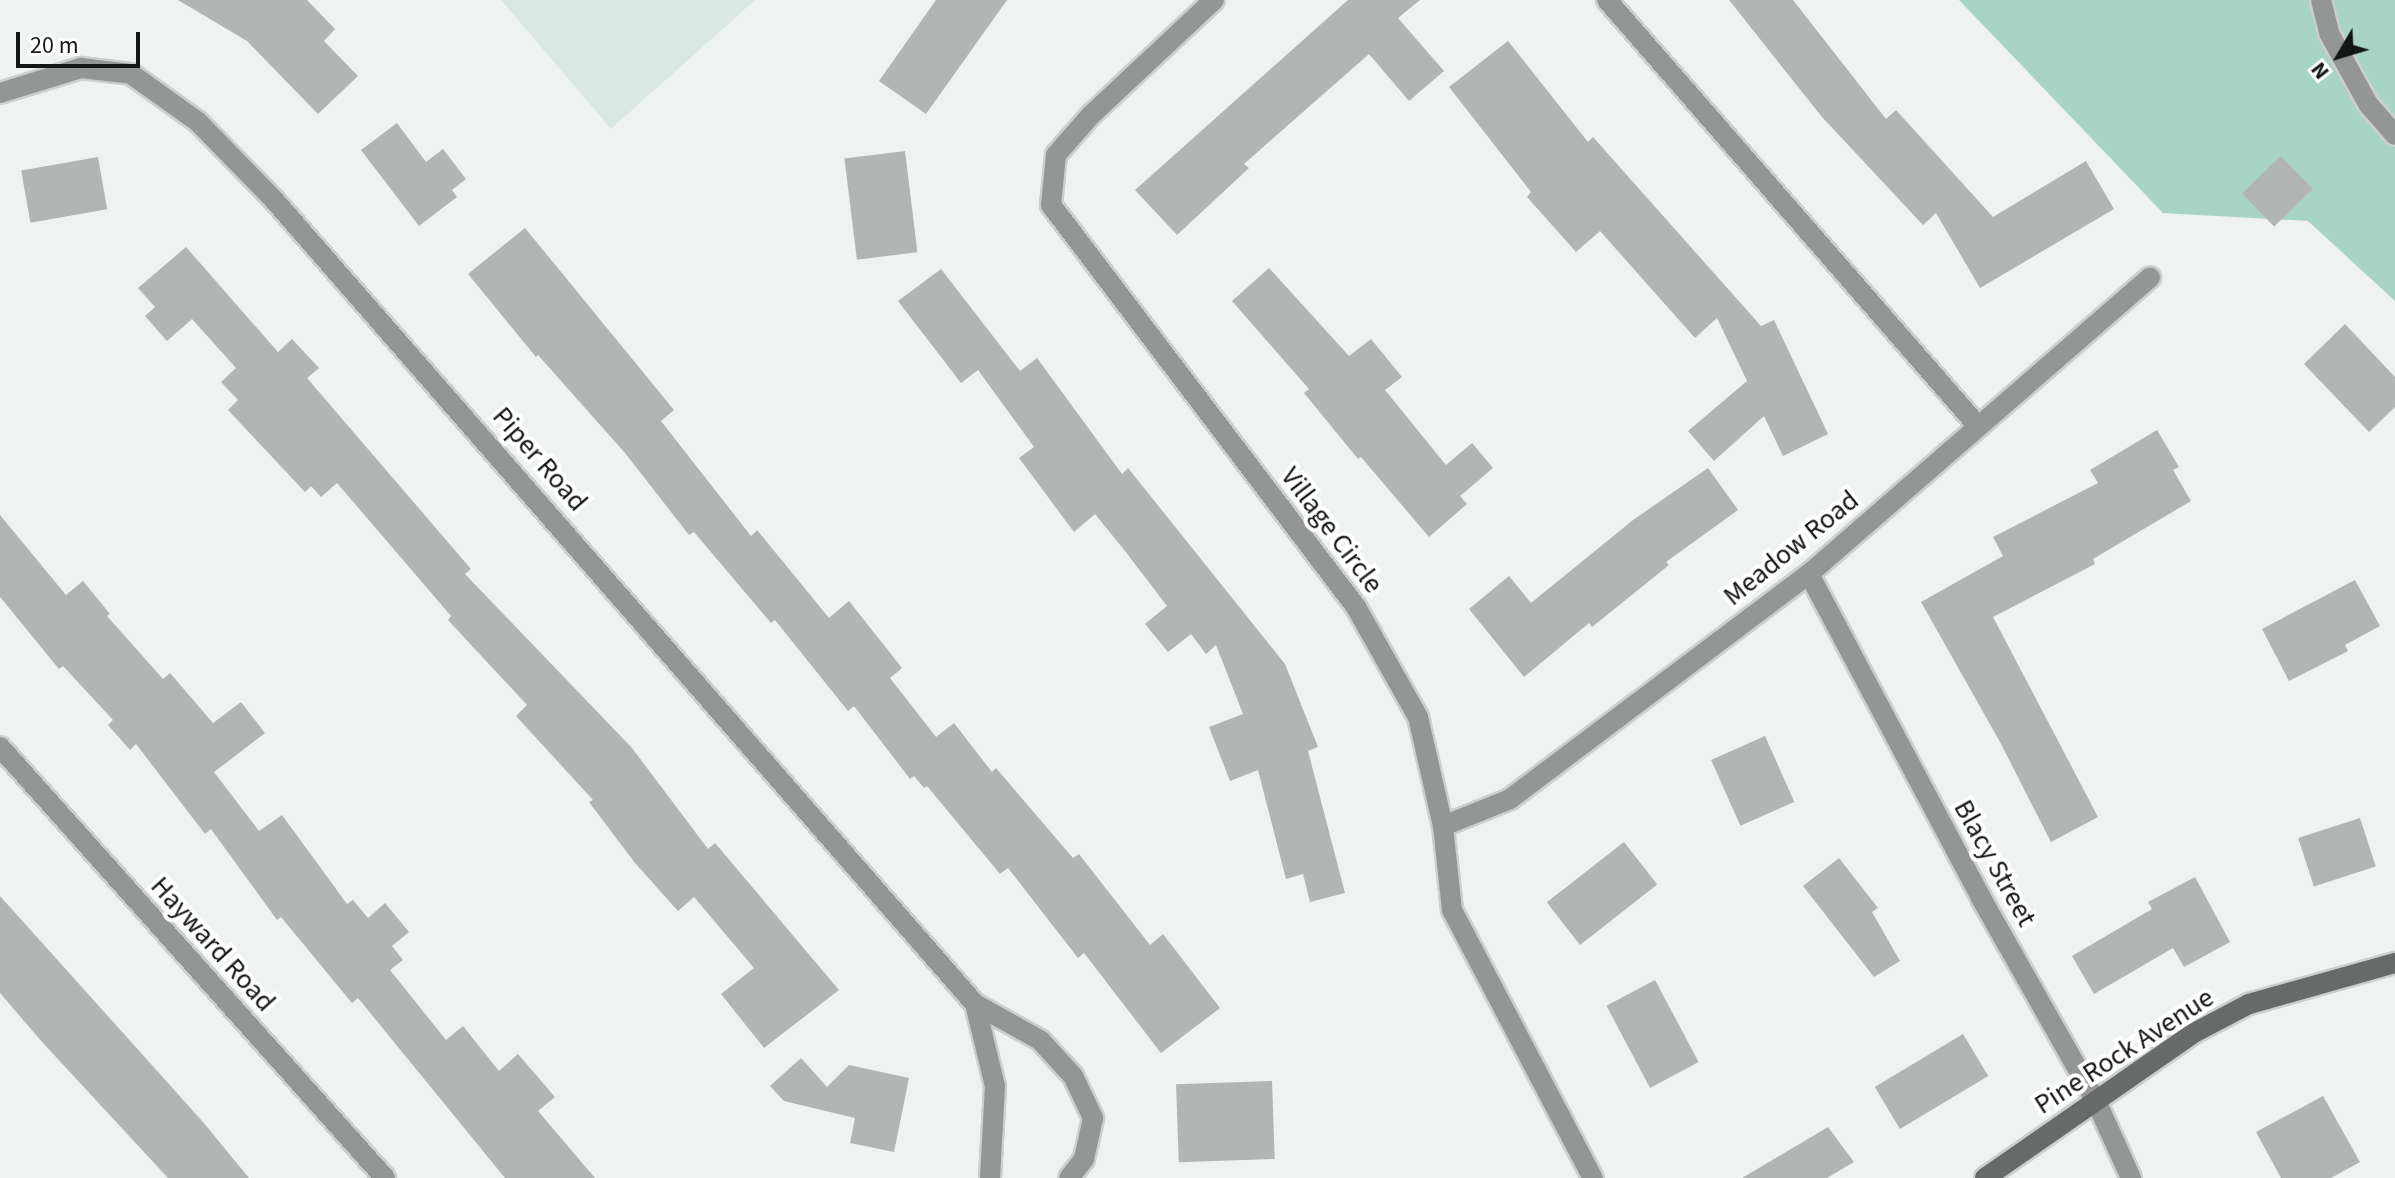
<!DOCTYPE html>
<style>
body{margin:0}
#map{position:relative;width:2395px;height:1178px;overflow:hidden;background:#eef3f1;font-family:"Source Sans 3",sans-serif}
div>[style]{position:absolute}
.built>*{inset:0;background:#dae8e3}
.green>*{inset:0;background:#a8d4c5}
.building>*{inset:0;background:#b1b5b3;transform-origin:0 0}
.roads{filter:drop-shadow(2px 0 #cbcfce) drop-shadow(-2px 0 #cbcfce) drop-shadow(0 2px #cbcfce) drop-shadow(0 -2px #cbcfce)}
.lane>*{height:20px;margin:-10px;padding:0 10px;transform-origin:10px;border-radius:10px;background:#949695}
.street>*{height:20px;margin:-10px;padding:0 10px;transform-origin:10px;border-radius:10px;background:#949695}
.secondary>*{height:20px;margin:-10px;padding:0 10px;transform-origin:10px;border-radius:10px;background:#676a69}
span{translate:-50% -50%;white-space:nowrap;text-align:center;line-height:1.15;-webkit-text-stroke:8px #fff;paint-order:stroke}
.street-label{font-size:28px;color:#141515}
.north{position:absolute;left:2299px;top:16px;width:80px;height:80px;-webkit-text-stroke:6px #fff;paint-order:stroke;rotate:232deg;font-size:22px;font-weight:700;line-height:32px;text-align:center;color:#141515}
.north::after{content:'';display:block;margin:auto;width:28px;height:36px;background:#141515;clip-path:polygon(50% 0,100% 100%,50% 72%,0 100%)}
.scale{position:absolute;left:16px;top:32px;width:124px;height:36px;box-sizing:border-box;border:4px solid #141515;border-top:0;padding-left:10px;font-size:24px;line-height:28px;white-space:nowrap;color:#141515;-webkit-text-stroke:6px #fff;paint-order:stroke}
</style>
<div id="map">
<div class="built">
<i style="clip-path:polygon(501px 0,755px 0,611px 129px)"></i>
</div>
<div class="green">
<i style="clip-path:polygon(1959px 0,2395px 0,2395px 301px,2308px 221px,2163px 213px)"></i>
</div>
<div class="building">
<i style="clip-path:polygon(178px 0,307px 0,335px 29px,324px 41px,358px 76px,318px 114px,247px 41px)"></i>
<i style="clip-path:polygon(936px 0,1007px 0,926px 114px,879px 81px)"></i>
<i style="clip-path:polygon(1348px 0,1420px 0,1398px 18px,1444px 71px,1409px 101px,1369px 54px,1244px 164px,1249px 168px,1177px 235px,1135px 190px)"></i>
<i style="clip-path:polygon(1729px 0,1793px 0,1886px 119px,1896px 110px,1993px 217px,2086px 161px,2114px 209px,1980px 288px,1936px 213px,1923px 225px,1822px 117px)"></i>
<i style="clip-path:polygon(1508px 41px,1588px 142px,1593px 137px,1761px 326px,1774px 320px,1828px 434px,1783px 456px,1764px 416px,1714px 461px,1688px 431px,1747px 381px,1717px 318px,1695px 338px,1600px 231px,1576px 252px,1527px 197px,1531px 192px,1449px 87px)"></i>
<i style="clip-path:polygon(397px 123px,426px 162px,443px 149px,466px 179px,452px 190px,457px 197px,419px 226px,361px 150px)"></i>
<i style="left:905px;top:151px;width:102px;height:61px;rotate:83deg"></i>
<i style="left:2281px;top:156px;width:46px;height:54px;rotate:46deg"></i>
<i style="left:98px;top:157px;width:53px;height:78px;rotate:80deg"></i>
<i style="clip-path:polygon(525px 228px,674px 410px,661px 421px,751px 536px,757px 530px,829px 618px,849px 601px,902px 668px,890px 678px,936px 737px,954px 723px,992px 772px,996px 768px,1073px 858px,1079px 854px,1150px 945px,1163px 934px,1220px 1008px,1161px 1053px,1084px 953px,1078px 958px,1008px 868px,1000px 874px,927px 786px,924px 788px,914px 776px,910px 779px,854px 706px,848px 711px,775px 620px,771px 623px,694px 532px,689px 535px,625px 453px,538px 355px,536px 357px,468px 274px)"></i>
<i style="clip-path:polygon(186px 247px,278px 352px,292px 339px,319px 368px,307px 378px,471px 569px,465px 574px,632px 748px,708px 849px,715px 843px,839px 990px,764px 1048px,721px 994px,754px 968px,694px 897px,678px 911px,635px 863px,589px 802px,593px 800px,516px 716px,527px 705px,448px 620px,451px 616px,337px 483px,321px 497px,311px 486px,305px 492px,228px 410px,238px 400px,221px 382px,236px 368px,192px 319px,167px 341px,145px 316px,155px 307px,138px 288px)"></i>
<i style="clip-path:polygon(1269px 268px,1349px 356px,1371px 339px,1402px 377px,1385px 390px,1446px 465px,1472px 443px,1493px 468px,1460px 496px,1467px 504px,1429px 537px,1361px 457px,1358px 459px,1304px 393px,1309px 389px,1232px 301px)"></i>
<i style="clip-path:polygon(941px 269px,1020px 371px,1037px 358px,1122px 474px,1128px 468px,1285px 664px,1318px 747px,1308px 751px,1345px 893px,1310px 902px,1303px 874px,1286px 879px,1258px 770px,1230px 781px,1209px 727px,1243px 714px,1216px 645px,1206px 654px,1191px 634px,1168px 652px,1145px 624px,1167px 606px,1125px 551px,1095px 514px,1074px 532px,1019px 458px,1034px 447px,978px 370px,961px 383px,898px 301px)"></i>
<i style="clip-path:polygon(2345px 324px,2395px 377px,2395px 407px,2369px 432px,2304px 364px)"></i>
<i style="clip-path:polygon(2157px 430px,2179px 467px,2173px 470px,2191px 501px,2093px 559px,2095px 564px,1993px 617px,2098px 817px,2051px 842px,2000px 742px,1921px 602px,2003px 556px,1993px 537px,2098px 483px,2090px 470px)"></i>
<i style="clip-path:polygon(1708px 468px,1738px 510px,1666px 562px,1669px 565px,1592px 627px,1589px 623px,1524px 677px,1469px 609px,1509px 576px,1531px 603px,1633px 520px)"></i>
<i style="clip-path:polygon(0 515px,66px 595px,83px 581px,110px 614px,107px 616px,163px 679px,170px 673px,213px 723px,241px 702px,265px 733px,214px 772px,259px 831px,282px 815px,347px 904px,353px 900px,368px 918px,385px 903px,409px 932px,392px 946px,403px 960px,390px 970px,446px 1040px,463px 1026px,499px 1071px,518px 1054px,555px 1097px,538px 1111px,595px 1178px,505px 1178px,358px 998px,352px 1003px,281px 917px,277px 920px,211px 829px,205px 834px,136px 744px,130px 750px,108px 725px,113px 720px,63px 666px,59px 669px,0 597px)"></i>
<i style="clip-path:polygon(2355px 580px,2380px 626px,2345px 645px,2348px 651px,2289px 681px,2262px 629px)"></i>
<i style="left:1765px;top:736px;width:72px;height:59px;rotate:66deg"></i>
<i style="left:2360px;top:818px;width:51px;height:65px;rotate:72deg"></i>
<i style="left:1624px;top:842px;width:54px;height:98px;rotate:52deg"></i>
<i style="clip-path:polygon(1839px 858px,1878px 908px,1872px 912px,1900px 961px,1874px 977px,1803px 886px)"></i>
<i style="clip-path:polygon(2195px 877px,2230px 942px,2184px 967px,2173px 948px,2094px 994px,2072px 956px,2152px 909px,2148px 902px)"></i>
<i style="clip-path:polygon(0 896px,203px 1122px,249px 1178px,168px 1178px,43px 1043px,0 993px)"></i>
<i style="left:1655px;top:980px;width:93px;height:55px;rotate:62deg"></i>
<i style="left:1963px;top:1034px;width:49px;height:103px;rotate:59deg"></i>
<i style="clip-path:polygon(801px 1058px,827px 1087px,849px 1065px,909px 1078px,894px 1152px,850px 1143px,855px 1118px,784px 1101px,770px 1086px)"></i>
<i style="left:1272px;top:1081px;width:78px;height:96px;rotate:88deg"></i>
<i style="clip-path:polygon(2323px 1096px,2360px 1162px,2331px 1178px,2281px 1178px,2256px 1132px)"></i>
<i style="clip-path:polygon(1828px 1127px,1854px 1162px,1827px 1178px,1742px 1178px)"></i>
</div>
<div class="roads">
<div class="lane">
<i style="left:2321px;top:0;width:34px;rotate:76deg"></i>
<i style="left:2329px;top:33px;width:81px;rotate:61.2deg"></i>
<i style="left:2368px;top:104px;width:41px;rotate:48.9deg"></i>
</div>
<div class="street">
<i style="left:1214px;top:0;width:168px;rotate:136.9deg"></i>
<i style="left:1091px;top:115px;width:53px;rotate:131.2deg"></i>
<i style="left:1056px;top:155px;width:50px;rotate:95.7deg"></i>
<i style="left:1051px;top:205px;width:505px;rotate:52.81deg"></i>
<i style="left:1356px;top:607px;width:126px;rotate:60.6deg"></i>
<i style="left:1418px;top:717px;width:112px;rotate:77.1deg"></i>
<i style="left:1443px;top:826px;width:84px;rotate:83.9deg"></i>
<i style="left:1452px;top:910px;width:303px;rotate:62.3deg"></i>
<i style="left:1607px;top:0;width:563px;rotate:48.96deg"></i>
<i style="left:0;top:93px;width:85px;rotate:-17.2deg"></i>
<i style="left:81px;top:68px;width:50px;rotate:6.8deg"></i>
<i style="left:131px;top:74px;width:82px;rotate:35.6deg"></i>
<i style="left:198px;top:122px;width:110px;rotate:45.7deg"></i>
<i style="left:275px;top:201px;width:1065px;rotate:48.92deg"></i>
<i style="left:975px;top:1004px;width:84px;rotate:76.3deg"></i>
<i style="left:995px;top:1086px;width:92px;rotate:93.1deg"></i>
<i style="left:1809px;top:574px;width:367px;rotate:62deg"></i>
<i style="left:1981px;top:898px;width:233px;rotate:60.5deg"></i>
<i style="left:2096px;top:1101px;width:85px;rotate:65.6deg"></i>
<i style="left:0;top:747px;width:578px;rotate:48.23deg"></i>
<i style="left:1443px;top:826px;width:72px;rotate:-21.9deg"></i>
<i style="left:1510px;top:799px;width:374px;rotate:-37deg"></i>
<i style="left:1809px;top:574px;width:452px;rotate:-41deg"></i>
<i style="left:975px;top:1004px;width:74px;rotate:29deg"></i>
<i style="left:1040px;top:1040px;width:49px;rotate:47.5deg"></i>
<i style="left:1073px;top:1076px;width:47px;rotate:64.5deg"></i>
<i style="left:1093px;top:1118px;width:42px;rotate:102.4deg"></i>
<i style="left:1084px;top:1159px;width:24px;rotate:128deg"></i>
</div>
<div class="secondary">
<i style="left:1985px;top:1178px;width:252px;rotate:-34.8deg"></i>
<i style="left:2192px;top:1034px;width:64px;rotate:-27.8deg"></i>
<i style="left:2249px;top:1004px;width:152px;rotate:-15.7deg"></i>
</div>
</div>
<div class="street-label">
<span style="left:540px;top:459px;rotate:49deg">Piper Road</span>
<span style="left:1332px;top:530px;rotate:53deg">Village Circle</span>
<span style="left:1791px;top:548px;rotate:-39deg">Meadow Road</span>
<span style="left:1995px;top:863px;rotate:61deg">Blacy Street</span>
<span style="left:213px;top:944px;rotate:48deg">Hayward Road</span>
<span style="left:2124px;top:1051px;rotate:-33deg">Pine Rock Avenue</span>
</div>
<div class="north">N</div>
<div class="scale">20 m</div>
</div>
